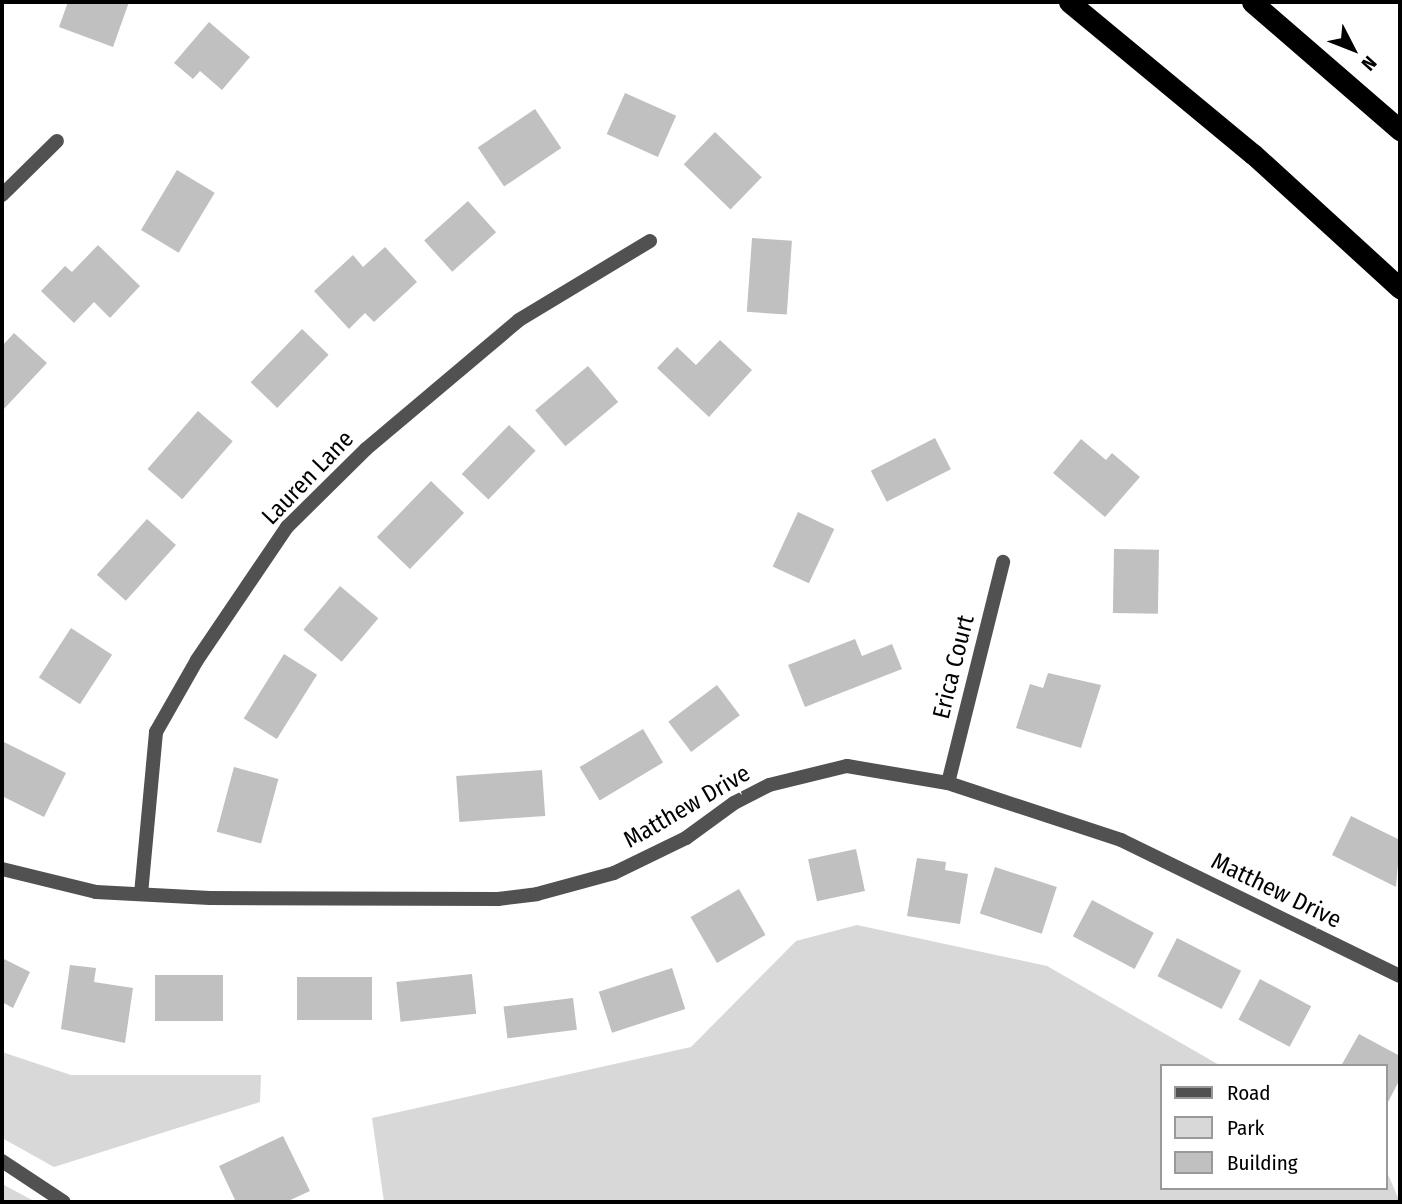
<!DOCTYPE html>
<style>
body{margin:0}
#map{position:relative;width:1402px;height:1204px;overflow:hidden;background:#fff;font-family:"Fira Sans Condensed",sans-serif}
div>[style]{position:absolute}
.green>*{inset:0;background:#d8d8d8}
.building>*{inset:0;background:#c0c0c0;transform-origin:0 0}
.street>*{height:14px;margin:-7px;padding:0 7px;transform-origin:7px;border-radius:7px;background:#515151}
.highway>*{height:21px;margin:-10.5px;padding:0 10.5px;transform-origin:10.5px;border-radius:10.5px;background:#000}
span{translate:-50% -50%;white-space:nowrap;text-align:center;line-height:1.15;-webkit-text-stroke:6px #fff;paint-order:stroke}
.street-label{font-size:24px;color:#000}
.frame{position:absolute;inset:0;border:4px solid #000;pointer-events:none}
.legend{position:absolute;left:1160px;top:1064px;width:228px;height:126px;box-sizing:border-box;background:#fff;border:2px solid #999;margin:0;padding:9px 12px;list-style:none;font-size:21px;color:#000}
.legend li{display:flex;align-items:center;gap:14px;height:35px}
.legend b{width:35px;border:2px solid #999}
.north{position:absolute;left:1318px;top:14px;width:70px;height:70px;-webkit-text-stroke:5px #fff;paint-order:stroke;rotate:132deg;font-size:19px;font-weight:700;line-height:28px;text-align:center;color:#000}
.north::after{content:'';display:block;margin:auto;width:24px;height:32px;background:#000;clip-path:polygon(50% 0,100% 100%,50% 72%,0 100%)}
</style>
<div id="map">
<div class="green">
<i style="clip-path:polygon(857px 925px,1047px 966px,1221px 1066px,1162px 1066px,1162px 1188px,1386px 1188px,1386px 1170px,1400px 1202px,384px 1202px,372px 1118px,691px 1047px,796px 941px)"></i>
<i style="clip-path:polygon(2px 1052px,71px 1075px,261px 1075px,260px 1102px,54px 1167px,2px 1138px)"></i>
<i style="clip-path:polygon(2px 1184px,32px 1200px,34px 1202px,2px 1202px)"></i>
</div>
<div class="building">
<i style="clip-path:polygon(68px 2px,129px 2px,113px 47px,59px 27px)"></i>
<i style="clip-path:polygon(209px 22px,250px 57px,222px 90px,200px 71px,193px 79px,174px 63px)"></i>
<i style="left:625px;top:93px;width:56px;height:45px;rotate:24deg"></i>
<i style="left:535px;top:109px;width:47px;height:69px;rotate:56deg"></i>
<i style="left:715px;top:132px;width:65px;height:45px;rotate:44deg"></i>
<i style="left:177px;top:170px;width:44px;height:70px;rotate:31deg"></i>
<i style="left:468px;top:201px;width:42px;height:59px;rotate:48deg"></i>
<i style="left:752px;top:238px;width:40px;height:74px;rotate:4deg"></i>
<i style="clip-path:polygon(98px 245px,140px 286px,110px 318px,94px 302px,74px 323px,41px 291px,65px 266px,72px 272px)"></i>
<i style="clip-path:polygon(385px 247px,417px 282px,374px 322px,365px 313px,349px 329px,314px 291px,353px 255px,363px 267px)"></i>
<i style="left:302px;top:329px;width:37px;height:74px;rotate:44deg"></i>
<i style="clip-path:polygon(14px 333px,47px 363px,2px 411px,2px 346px)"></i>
<i style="clip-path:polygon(720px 340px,752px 370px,709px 417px,657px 368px,677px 347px,696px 365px)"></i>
<i style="left:588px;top:366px;width:47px;height:69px;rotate:50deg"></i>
<i style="left:198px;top:411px;width:46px;height:77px;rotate:41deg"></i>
<i style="left:509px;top:425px;width:37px;height:68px;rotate:44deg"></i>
<i style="left:935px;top:438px;width:35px;height:72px;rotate:63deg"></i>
<i style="clip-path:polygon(1081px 439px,1106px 460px,1112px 453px,1140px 477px,1105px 517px,1053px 473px)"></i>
<i style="left:431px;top:481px;width:46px;height:78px;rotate:44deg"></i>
<i style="left:798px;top:512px;width:40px;height:60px;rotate:25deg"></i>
<i style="left:147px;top:519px;width:39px;height:75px;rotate:42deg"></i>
<i style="left:1114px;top:549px;width:45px;height:64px;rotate:1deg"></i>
<i style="left:340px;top:586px;width:50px;height:57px;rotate:40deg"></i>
<i style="left:71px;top:628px;width:49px;height:59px;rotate:33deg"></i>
<i style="clip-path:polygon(855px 639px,862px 656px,892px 644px,902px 669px,805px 707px,788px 665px)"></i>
<i style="left:284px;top:654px;width:39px;height:76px;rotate:32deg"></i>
<i style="clip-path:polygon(1048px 673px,1101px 685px,1081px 748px,1016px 728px,1030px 684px,1043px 688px)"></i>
<i style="left:717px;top:685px;width:38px;height:61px;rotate:53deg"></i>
<i style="left:643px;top:729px;width:39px;height:74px;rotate:59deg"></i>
<i style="clip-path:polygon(2px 741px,66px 773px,44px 817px,2px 796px)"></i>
<i style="left:234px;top:767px;width:46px;height:67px;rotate:15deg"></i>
<i style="left:542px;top:770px;width:46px;height:86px;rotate:86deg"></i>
<i style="clip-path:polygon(1351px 816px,1400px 840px,1396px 887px,1332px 855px)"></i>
<i style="left:856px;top:849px;width:43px;height:49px;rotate:78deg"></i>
<i style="clip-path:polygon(917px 858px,946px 862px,945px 870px,968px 874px,960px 924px,907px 916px)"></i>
<i style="left:995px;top:867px;width:65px;height:49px;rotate:18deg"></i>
<i style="left:739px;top:889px;width:53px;height:56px;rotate:60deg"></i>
<i style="left:1092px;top:900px;width:70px;height:41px;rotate:28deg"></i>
<i style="left:1177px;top:938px;width:72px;height:43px;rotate:27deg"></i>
<i style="clip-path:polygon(2px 958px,30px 972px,13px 1008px,2px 1002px)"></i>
<i style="clip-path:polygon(70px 965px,96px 968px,94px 982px,133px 988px,125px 1043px,61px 1029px)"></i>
<i style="left:672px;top:968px;width:43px;height:77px;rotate:72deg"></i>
<i style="left:472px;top:974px;width:40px;height:76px;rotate:84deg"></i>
<i style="left:223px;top:975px;width:46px;height:68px;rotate:90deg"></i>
<i style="left:372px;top:977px;width:43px;height:75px;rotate:90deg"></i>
<i style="left:1260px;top:979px;width:58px;height:46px;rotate:28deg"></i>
<i style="left:573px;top:998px;width:32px;height:70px;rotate:83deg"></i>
<i style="clip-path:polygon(1359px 1034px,1400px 1056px,1400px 1079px,1386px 1106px,1386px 1066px,1341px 1066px)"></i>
<i style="clip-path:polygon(283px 1136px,310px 1191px,286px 1202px,236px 1202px,219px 1166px)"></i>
</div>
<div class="street">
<i style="left:2px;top:195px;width:77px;rotate:-44.5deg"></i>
<i style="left:948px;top:783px;width:228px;rotate:-76deg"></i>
<i style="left:2px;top:869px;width:97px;rotate:13.7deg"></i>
<i style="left:96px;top:892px;width:114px;rotate:3deg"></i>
<i style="left:210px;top:898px;width:288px;rotate:0.2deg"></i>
<i style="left:498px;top:899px;width:39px;rotate:-7deg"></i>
<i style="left:537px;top:894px;width:80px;rotate:-15.3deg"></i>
<i style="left:614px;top:873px;width:80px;rotate:-25.9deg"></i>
<i style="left:686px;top:838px;width:59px;rotate:-36.1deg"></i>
<i style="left:734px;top:803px;width:39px;rotate:-27deg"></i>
<i style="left:769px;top:785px;width:80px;rotate:-13.7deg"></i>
<i style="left:847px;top:766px;width:102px;rotate:9.6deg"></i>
<i style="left:948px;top:783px;width:182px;rotate:18.2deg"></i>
<i style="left:1121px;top:840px;width:310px;rotate:26deg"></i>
<i style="left:141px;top:894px;width:163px;rotate:-84.7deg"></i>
<i style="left:156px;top:732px;width:83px;rotate:-60.3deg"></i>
<i style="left:197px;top:660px;width:161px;rotate:-55.9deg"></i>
<i style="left:287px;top:527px;width:111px;rotate:-44.6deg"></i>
<i style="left:366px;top:449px;width:200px;rotate:-40.1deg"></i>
<i style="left:519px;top:320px;width:153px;rotate:-31.1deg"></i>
<i style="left:2px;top:1161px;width:74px;rotate:33.5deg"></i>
</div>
<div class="highway">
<i style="left:1069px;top:2px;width:239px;rotate:39.6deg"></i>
<i style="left:1253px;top:154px;width:199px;rotate:42.4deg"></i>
<i style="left:1252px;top:2px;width:196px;rotate:40.9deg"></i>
</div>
<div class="street-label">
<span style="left:308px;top:478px;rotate:-46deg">Lauren Lane</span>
<span style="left:954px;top:667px;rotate:-76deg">Erica Court</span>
<span style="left:687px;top:807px;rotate:-30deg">Matthew Drive</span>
<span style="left:1276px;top:891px;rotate:26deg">Matthew Drive</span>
</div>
<div class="frame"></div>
<ul class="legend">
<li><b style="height:9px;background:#515151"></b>Road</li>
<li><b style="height:19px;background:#d8d8d8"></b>Park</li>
<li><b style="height:19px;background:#c0c0c0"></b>Building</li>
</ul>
<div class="north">N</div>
</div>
